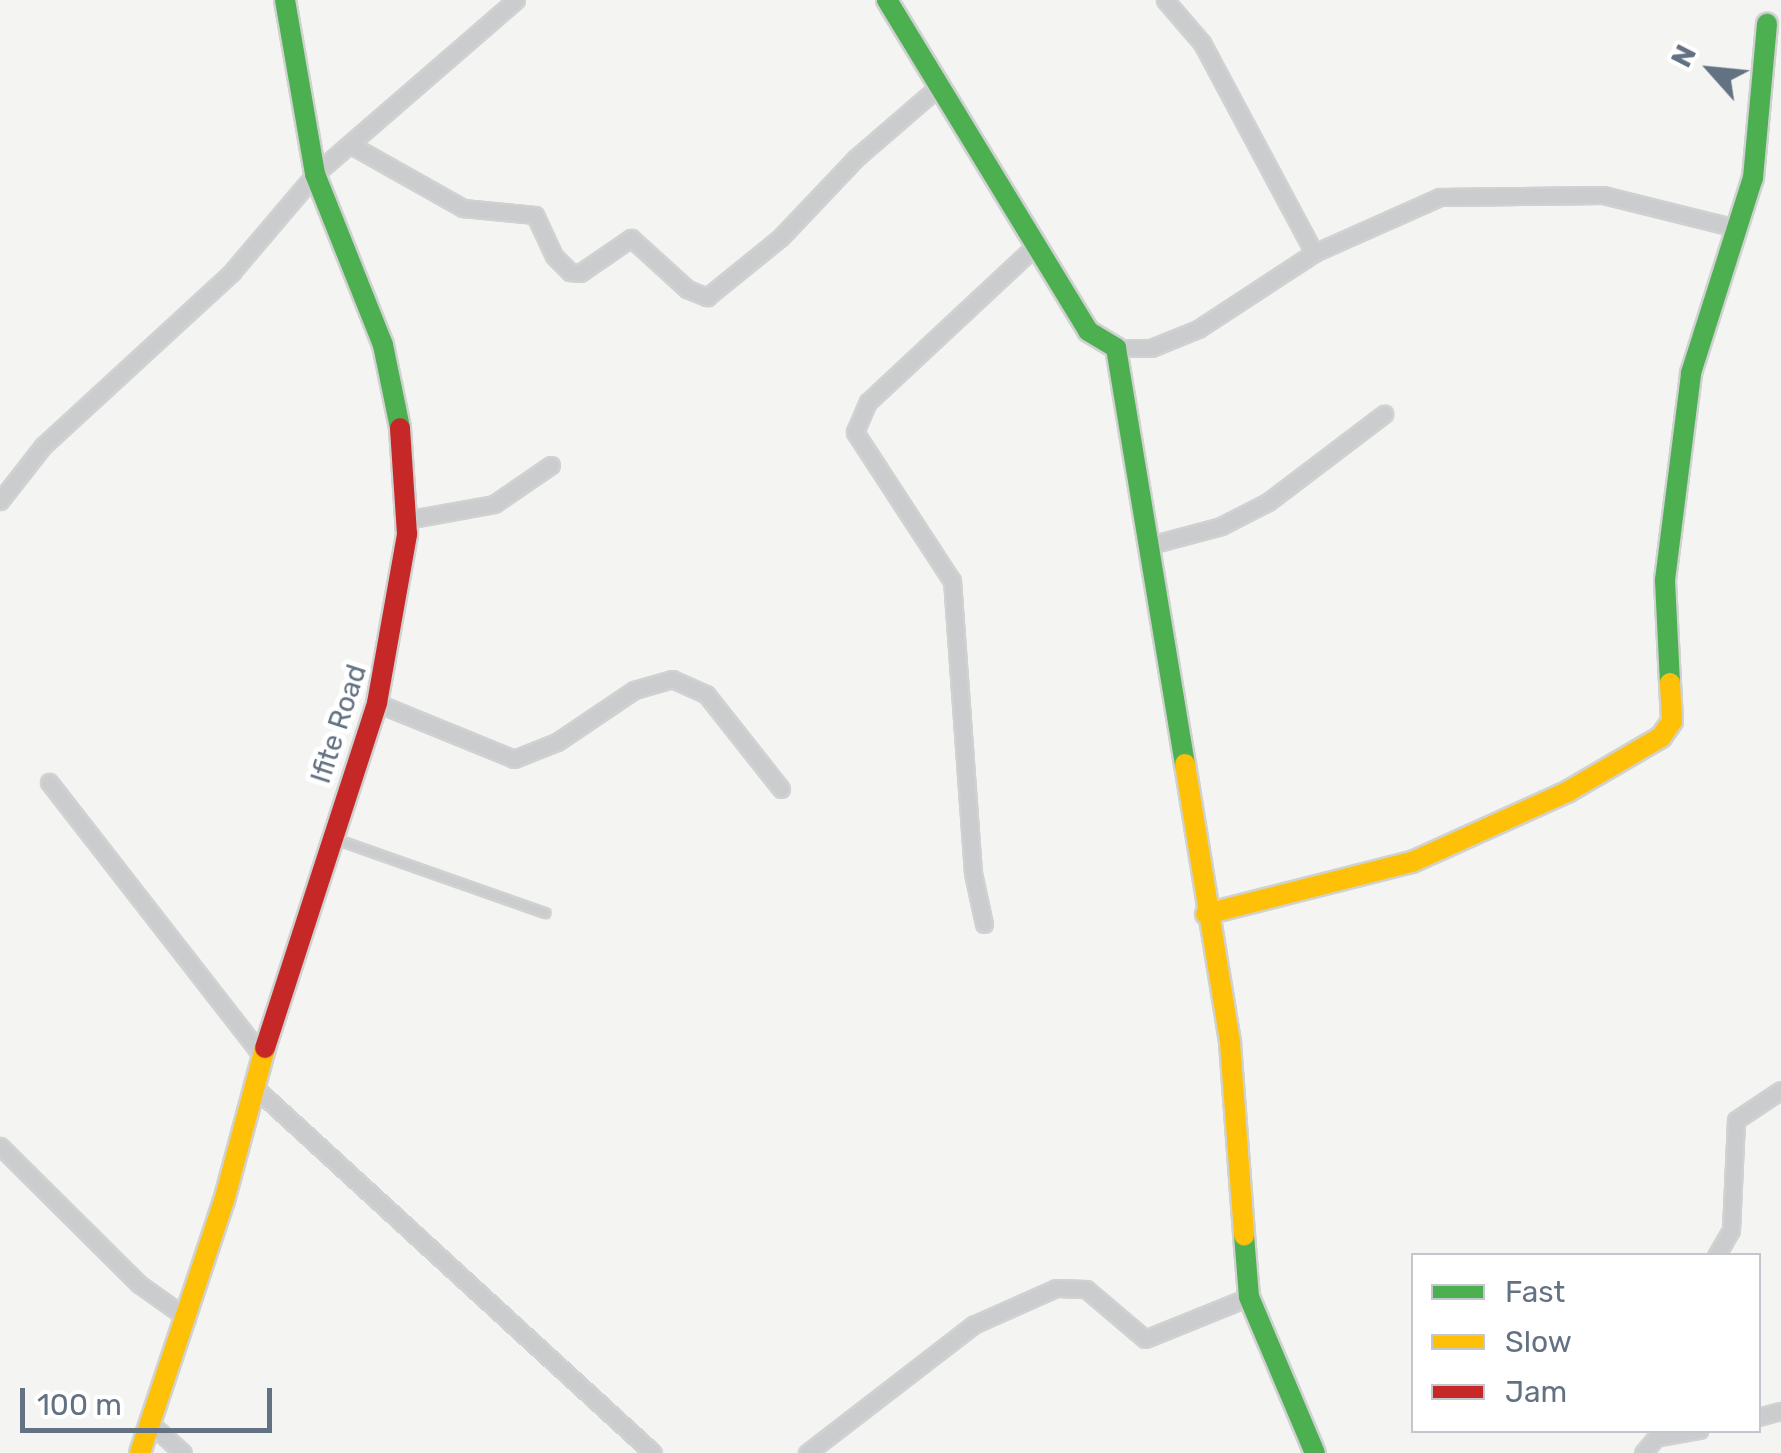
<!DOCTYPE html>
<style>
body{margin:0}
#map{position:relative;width:1781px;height:1453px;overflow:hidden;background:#f4f4f2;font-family:Rubik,sans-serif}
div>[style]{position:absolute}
.roads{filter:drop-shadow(2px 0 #d0d2d2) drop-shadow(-2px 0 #d0d2d2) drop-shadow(0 2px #d0d2d2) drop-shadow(0 -2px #d0d2d2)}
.lane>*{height:8px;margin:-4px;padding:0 4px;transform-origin:4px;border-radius:4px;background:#cbcccd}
.street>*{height:15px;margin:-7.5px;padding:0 7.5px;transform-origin:7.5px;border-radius:7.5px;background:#cbcccd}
.fast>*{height:20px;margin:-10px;padding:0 10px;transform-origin:10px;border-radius:10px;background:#4caf50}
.slow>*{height:20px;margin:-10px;padding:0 10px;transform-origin:10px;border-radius:10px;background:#ffc107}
.jam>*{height:20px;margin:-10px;padding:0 10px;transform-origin:10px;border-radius:10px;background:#c62828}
span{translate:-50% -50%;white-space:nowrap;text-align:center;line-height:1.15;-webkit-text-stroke:10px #fff;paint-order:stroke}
.street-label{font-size:28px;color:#637283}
.legend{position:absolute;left:1411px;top:1253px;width:350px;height:180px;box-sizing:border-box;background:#fff;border:2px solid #c1c7cd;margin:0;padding:12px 18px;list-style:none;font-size:30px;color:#637283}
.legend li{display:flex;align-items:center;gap:20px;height:50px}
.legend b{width:50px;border:2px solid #c1c7cd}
.north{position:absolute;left:1661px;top:20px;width:100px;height:100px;-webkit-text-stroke:8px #fff;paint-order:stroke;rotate:297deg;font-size:28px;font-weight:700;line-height:40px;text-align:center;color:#637283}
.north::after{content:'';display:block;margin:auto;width:35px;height:45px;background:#637283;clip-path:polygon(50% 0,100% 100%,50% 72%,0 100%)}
.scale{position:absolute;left:20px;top:1388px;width:252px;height:45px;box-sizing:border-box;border:5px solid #637283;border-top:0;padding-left:12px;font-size:30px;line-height:35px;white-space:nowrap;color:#637283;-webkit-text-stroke:8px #fff;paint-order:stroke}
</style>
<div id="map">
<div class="roads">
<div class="lane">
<i style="left:335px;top:839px;width:223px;rotate:19.4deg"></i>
</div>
<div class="street">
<i style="left:1165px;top:0;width:57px;rotate:49.3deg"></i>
<i style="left:1202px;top:43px;width:238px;rotate:61.9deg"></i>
<i style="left:351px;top:145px;width:129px;rotate:29.4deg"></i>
<i style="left:463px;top:208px;width:72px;rotate:5.6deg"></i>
<i style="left:535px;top:215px;width:45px;rotate:65.1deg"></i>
<i style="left:554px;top:256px;width:23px;rotate:45deg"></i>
<i style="left:570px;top:272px;width:10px;rotate:6deg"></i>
<i style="left:580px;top:273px;width:62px;rotate:-34.5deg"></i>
<i style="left:631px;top:238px;width:76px;rotate:42.3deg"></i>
<i style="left:687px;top:289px;width:22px;rotate:22deg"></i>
<i style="left:707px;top:297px;width:95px;rotate:-39deg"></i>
<i style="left:781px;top:237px;width:109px;rotate:-46.5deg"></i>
<i style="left:856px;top:158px;width:107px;rotate:-40.8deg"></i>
<i style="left:1116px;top:348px;width:35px"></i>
<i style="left:1151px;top:348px;width:51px;rotate:-22deg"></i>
<i style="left:1198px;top:329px;width:139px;rotate:-33.2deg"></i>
<i style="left:1314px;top:253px;width:138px;rotate:-24deg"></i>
<i style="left:1440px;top:197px;width:163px;rotate:-0.7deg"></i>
<i style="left:1603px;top:195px;width:137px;rotate:13.9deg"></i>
<i style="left:0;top:501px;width:70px;rotate:-52deg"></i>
<i style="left:43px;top:446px;width:257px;rotate:-42.6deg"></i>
<i style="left:232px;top:272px;width:128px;rotate:-49.7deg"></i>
<i style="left:315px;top:174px;width:266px;rotate:-40.9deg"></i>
<i style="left:406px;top:520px;width:89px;rotate:-10.3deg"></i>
<i style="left:494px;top:504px;width:69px;rotate:-34.4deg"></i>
<i style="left:1154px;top:544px;width:69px;rotate:-15deg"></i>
<i style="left:1221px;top:526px;width:53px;rotate:-27.1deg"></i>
<i style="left:1268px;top:502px;width:146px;rotate:-37.2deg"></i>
<i style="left:377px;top:703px;width:148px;rotate:22.2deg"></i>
<i style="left:514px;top:759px;width:46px;rotate:-21.6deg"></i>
<i style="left:557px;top:742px;width:93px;rotate:-34deg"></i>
<i style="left:634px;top:690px;width:40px;rotate:-16deg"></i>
<i style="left:672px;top:679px;width:37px;rotate:24deg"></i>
<i style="left:706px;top:694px;width:121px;rotate:51.7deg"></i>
<i style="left:49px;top:782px;width:345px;rotate:52.1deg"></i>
<i style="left:984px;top:924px;width:52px;rotate:-102.2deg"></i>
<i style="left:973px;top:873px;width:293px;rotate:-94.1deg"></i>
<i style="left:952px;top:581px;width:178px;rotate:-123.1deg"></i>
<i style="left:855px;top:432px;width:33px;rotate:-67deg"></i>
<i style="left:868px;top:402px;width:229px;rotate:-43deg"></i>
<i style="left:252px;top:1085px;width:544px;rotate:42.54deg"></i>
<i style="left:0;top:1146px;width:196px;rotate:44.8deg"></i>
<i style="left:139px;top:1284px;width:59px;rotate:35.3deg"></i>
<i style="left:1716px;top:1256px;width:30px;rotate:-60deg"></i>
<i style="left:1731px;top:1230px;width:110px;rotate:-87.4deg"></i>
<i style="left:1736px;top:1120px;width:54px;rotate:-33.7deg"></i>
<i style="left:1758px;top:1417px;width:24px;rotate:-15deg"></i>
<i style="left:151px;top:1424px;width:43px;rotate:42.2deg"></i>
<i style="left:1659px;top:1437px;width:41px;rotate:-9.9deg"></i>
<i style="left:807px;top:1453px;width:210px;rotate:-37.6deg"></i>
<i style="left:973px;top:1325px;width:91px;rotate:-24deg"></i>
<i style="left:1056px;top:1288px;width:30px;rotate:2deg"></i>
<i style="left:1086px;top:1289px;width:77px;rotate:40.3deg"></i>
<i style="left:1145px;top:1339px;width:112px;rotate:-22deg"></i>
<i style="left:1643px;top:1453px;width:30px;rotate:-50deg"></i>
</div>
<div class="fast">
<i style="left:285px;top:0;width:177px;rotate:80.2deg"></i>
<i style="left:315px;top:174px;width:184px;rotate:68.3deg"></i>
<i style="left:383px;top:345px;width:85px;rotate:78.4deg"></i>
<i style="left:887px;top:0;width:387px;rotate:58.7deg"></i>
<i style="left:1088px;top:331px;width:33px;rotate:31deg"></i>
<i style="left:1116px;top:348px;width:422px;rotate:80.6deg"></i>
<i style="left:1670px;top:683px;width:103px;rotate:-92.8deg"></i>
<i style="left:1665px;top:580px;width:209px;rotate:-82.8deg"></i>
<i style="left:1691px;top:373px;width:205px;rotate:-72.4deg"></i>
<i style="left:1753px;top:178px;width:155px;rotate:-84.8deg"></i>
<i style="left:1244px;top:1235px;width:62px;rotate:85.4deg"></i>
<i style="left:1249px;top:1297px;width:169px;rotate:67.1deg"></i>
</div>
<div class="slow">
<i style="left:1185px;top:764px;width:283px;rotate:80.8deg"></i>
<i style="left:1230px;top:1043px;width:193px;rotate:85.8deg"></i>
<i style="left:1206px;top:914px;width:212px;rotate:-14.2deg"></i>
<i style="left:1412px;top:862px;width:170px;rotate:-24.3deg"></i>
<i style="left:1567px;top:792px;width:109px;rotate:-30.3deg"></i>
<i style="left:1661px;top:737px;width:19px;rotate:-55deg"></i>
<i style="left:1672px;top:721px;width:38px;rotate:-93deg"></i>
<i style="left:140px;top:1453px;width:266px;rotate:-71.6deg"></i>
<i style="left:224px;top:1201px;width:158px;rotate:-75deg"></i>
</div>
<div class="jam">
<i style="left:265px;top:1048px;width:363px;rotate:-72deg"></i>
<i style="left:377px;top:703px;width:172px;rotate:-79.9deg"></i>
<i style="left:407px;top:534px;width:106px;rotate:-93.8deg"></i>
</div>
</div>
<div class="street-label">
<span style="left:339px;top:724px;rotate:-72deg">Ifite Road</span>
</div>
<ul class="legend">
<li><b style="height:12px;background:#4caf50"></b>Fast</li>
<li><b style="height:12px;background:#ffc107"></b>Slow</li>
<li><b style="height:12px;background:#c62828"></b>Jam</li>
</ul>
<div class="north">N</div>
<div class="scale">100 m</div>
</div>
